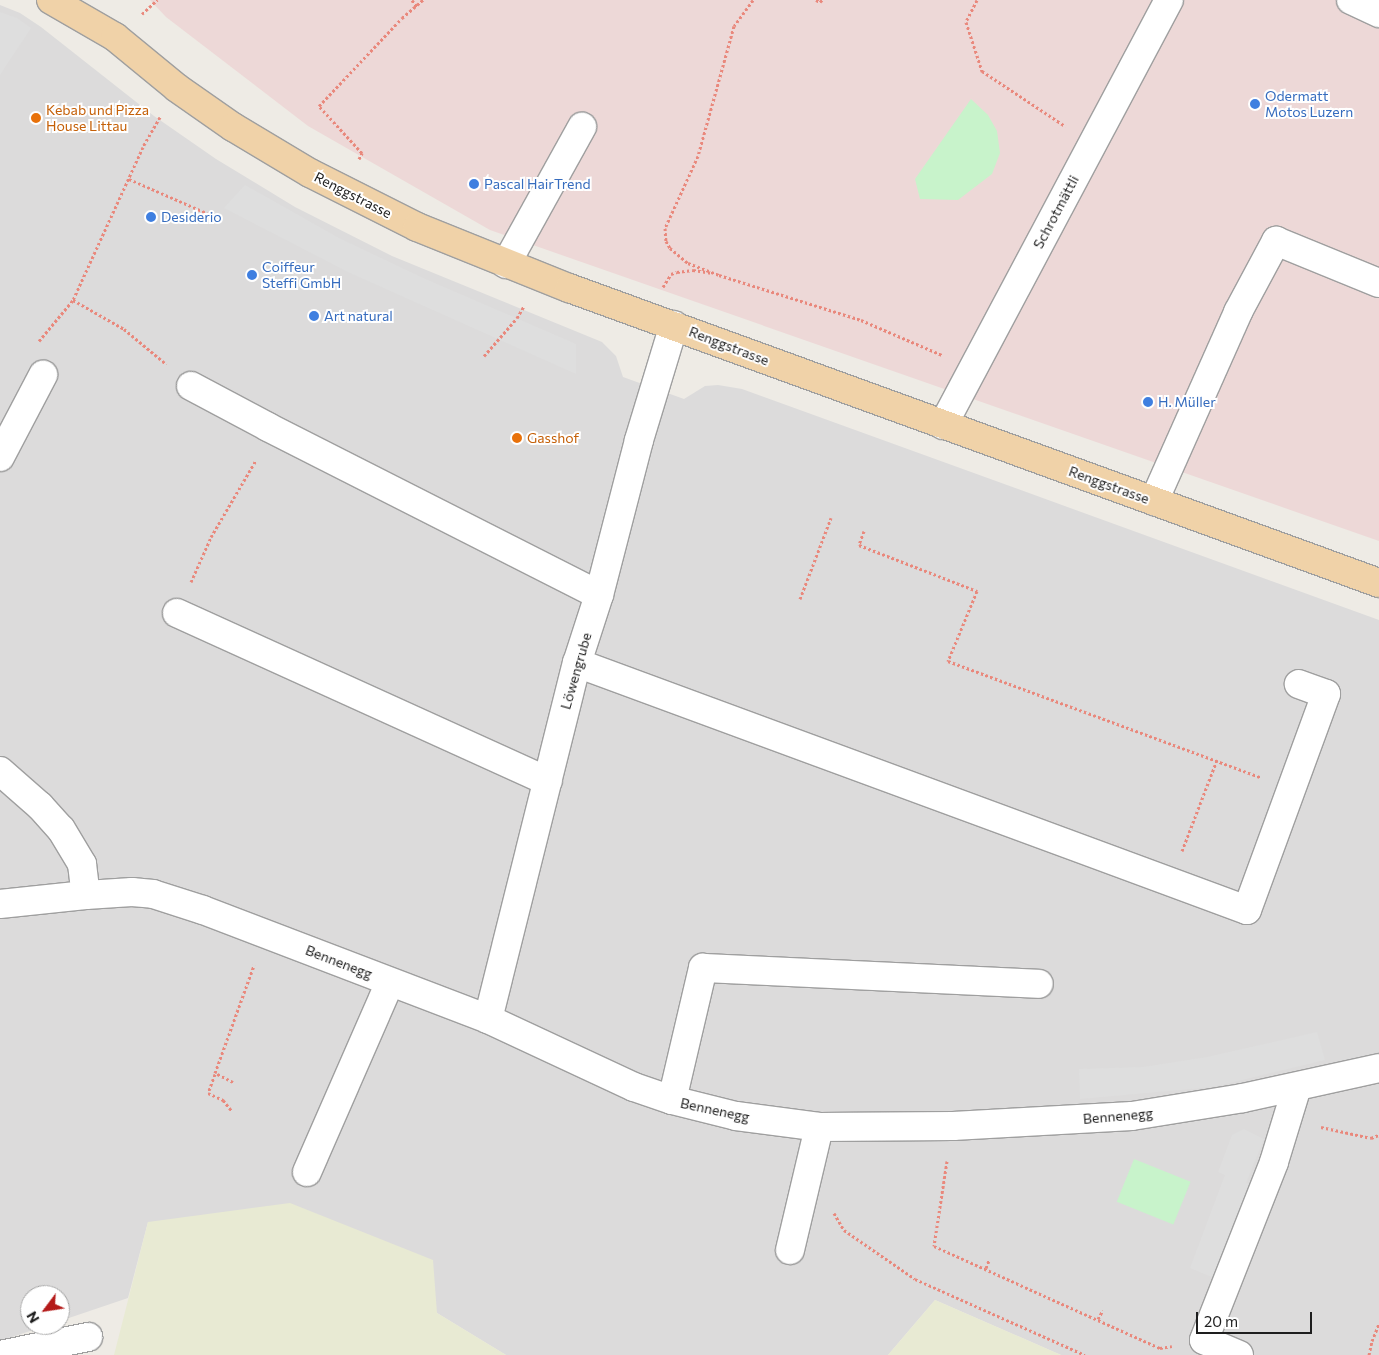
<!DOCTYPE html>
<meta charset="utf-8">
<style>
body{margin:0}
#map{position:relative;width:1379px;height:1355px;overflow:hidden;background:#eeebe5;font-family:Commissioner,sans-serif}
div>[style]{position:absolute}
.residential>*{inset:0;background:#dcdbdb}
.commercial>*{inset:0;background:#edd8d7}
.farmland>*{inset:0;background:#e8ead3}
.park>*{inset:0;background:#c8f3cb;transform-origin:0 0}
.parking>*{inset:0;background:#dedede}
.path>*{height:3px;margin-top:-1.5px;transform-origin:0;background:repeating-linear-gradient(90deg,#e9887c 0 2.5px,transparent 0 5px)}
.roads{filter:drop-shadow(1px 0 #9f9f9f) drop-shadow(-1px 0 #9f9f9f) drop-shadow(0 1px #9f9f9f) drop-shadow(0 -1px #9f9f9f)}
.minor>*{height:28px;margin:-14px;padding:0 14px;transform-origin:14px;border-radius:14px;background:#fff}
.major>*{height:28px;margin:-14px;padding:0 14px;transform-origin:14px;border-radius:14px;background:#f0d2a8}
.dots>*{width:14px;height:14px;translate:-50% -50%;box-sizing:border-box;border:2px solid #fff;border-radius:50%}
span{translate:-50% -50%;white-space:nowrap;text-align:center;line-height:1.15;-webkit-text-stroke:4px #fff;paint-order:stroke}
.shop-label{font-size:14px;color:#366cbe}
.left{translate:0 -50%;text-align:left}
.food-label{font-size:14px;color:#c56008}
.street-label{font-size:14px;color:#1e1e1e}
.north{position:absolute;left:20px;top:1285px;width:50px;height:50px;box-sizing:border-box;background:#fff;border:1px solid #a5a5a5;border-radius:50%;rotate:239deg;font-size:14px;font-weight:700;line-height:20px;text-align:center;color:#1e1e1e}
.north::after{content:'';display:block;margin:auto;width:18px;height:22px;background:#b41a19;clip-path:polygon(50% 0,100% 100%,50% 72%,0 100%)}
.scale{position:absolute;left:1196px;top:1312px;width:116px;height:22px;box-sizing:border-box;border:2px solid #1e1e1e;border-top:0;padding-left:6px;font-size:15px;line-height:18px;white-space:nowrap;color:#1e1e1e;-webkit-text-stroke:4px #fff;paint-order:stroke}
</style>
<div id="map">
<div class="residential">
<i style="clip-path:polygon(0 5px,20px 13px,41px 27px,154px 116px,216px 159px,295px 207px,392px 256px,602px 342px,616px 356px,623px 377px,684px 399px,705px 386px,718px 385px,742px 389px,1379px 620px,1379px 1355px,1061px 1355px,935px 1300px,888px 1355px,506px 1355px,437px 1313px,148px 1222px,128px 1298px,60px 1321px,60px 1295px,30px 1295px,30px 1325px,48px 1325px,0 1341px)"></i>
</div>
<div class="commercial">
<i style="clip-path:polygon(150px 0,1379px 0,1379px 541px,490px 230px,308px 126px,166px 17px)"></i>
</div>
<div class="farmland">
<i style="clip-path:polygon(290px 1203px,433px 1260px,437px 1313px,506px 1355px,114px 1355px,148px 1222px)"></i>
<i style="clip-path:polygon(935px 1300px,1061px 1355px,888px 1355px)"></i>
</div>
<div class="park">
<i style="clip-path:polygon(971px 99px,988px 115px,997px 131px,1000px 153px,992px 174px,958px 200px,920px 199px,915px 179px)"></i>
<i style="left:1134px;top:1159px;width:61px;height:46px;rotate:22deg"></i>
</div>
<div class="parking">
<i style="clip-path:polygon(0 12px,17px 18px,31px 28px,0 75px)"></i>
<i style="clip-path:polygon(245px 185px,339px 238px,421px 277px,576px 344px,576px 374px,348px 272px,224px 208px)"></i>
<i style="clip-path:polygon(1317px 1032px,1325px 1060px,1213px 1087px,1080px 1099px,1079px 1069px,1143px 1067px,1207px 1057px)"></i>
<i style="clip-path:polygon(1244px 1129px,1264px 1139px,1246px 1183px,1252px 1184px,1214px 1278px,1190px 1268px,1225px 1175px,1218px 1172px,1232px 1135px)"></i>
</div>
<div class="path">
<i style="left:412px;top:0;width:9px;rotate:54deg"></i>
<i style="left:753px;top:0;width:32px;rotate:126deg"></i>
<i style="left:734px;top:26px;width:135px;rotate:105.5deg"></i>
<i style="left:698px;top:156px;width:79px;rotate:114.6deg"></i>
<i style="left:665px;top:228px;width:13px;rotate:86deg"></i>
<i style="left:666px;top:241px;width:8px;rotate:60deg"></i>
<i style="left:670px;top:248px;width:23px;rotate:40deg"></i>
<i style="left:688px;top:263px;width:33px;rotate:21deg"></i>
<i style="left:719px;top:275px;width:149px;rotate:17.6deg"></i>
<i style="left:861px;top:320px;width:88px;rotate:23.4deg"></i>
<i style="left:816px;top:0;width:4px;rotate:27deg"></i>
<i style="left:820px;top:2px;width:3px;rotate:-45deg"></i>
<i style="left:977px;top:0;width:25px;rotate:117deg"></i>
<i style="left:966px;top:22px;width:52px;rotate:71.9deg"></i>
<i style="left:982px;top:71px;width:100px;rotate:33.5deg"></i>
<i style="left:142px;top:14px;width:21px;rotate:-43deg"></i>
<i style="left:160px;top:117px;width:34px;rotate:120deg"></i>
<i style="left:143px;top:147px;width:168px;rotate:114.6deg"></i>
<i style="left:73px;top:300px;width:59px;rotate:29.6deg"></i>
<i style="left:124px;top:329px;width:55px;rotate:39.8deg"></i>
<i style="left:359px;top:159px;width:7px;rotate:-63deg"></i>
<i style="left:362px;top:153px;width:64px;rotate:-132.5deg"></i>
<i style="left:319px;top:106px;width:121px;rotate:-46.7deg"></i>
<i style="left:402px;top:18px;width:28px;rotate:-41deg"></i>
<i style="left:129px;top:179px;width:85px;rotate:23.6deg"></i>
<i style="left:663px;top:287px;width:15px;rotate:-58deg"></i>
<i style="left:671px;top:274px;width:6px;rotate:-18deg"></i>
<i style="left:677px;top:272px;width:16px;rotate:-7deg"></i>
<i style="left:693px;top:270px;width:18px;rotate:9deg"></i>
<i style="left:39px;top:341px;width:53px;rotate:-50.3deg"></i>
<i style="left:484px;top:356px;width:50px;rotate:-49deg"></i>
<i style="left:517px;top:318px;width:14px;rotate:-60deg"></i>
<i style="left:864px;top:531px;width:15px;rotate:110deg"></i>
<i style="left:859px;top:545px;width:127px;rotate:21.3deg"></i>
<i style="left:977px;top:591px;width:76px;rotate:112.5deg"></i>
<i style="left:948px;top:661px;width:333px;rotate:20.4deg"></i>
<i style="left:191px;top:582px;width:49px;rotate:-66deg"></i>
<i style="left:211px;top:537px;width:89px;rotate:-59.7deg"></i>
<i style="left:800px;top:599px;width:87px;rotate:-69.1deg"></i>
<i style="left:1182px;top:851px;width:97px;rotate:-69deg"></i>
<i style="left:215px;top:1074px;width:20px;rotate:110deg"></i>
<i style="left:208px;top:1093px;width:17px;rotate:25deg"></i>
<i style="left:223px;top:1100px;width:13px;rotate:51deg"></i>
<i style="left:233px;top:1082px;width:20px;rotate:-153deg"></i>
<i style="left:215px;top:1073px;width:115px;rotate:-70.1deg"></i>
<i style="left:1321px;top:1127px;width:51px;rotate:12.4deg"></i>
<i style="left:1371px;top:1138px;width:9px;rotate:-21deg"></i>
<i style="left:947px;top:1161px;width:86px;rotate:98.7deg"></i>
<i style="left:934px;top:1246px;width:248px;rotate:24.3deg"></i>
<i style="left:1160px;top:1348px;width:12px;rotate:-9deg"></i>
<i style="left:834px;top:1213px;width:20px;rotate:60deg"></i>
<i style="left:844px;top:1230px;width:86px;rotate:34.6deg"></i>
<i style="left:915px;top:1279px;width:186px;rotate:24.1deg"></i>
<i style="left:986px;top:1268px;width:9px;rotate:-69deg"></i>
<i style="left:1098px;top:1319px;width:10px;rotate:-61deg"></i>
<i style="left:1369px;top:1355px;width:14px;rotate:-78deg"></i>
<i style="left:1372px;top:1341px;width:18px;rotate:-68deg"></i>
</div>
<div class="roads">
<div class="minor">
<i style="left:1351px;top:0;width:31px;rotate:25deg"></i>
<i style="left:506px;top:264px;width:157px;rotate:-61deg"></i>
<i style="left:191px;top:386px;width:87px;rotate:28deg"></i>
<i style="left:268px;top:427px;width:371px;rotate:26.9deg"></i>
<i style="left:943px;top:425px;width:481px;rotate:-62deg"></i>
<i style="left:0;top:457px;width:93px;rotate:-62.3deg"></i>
<i style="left:1154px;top:501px;width:207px;rotate:-66deg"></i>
<i style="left:1238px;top:312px;width:81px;rotate:-61.8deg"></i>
<i style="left:1276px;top:241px;width:111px;rotate:22.2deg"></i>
<i style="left:177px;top:613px;width:407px;rotate:24.4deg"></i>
<i style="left:577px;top:663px;width:714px;rotate:20.24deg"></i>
<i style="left:1247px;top:910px;width:230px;rotate:-69.9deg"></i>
<i style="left:1326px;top:694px;width:29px;rotate:-160deg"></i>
<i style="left:0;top:771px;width:53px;rotate:41.2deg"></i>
<i style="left:40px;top:806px;width:31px;rotate:48deg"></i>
<i style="left:61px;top:829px;width:41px;rotate:59deg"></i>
<i style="left:82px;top:864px;width:31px;rotate:83deg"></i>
<i style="left:0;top:904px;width:86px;rotate:-6deg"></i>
<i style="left:86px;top:895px;width:46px;rotate:-3.7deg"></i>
<i style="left:132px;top:892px;width:21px;rotate:5deg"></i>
<i style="left:153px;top:894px;width:52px;rotate:17.7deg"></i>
<i style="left:203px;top:910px;width:305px;rotate:20.9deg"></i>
<i style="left:488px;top:1019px;width:161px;rotate:25deg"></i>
<i style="left:634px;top:1087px;width:40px;rotate:18.9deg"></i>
<i style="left:672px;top:1100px;width:66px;rotate:14deg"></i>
<i style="left:736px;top:1116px;width:84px;rotate:7.5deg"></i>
<i style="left:819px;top:1127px;width:134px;rotate:-0.4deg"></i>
<i style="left:953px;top:1126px;width:179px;rotate:-3.2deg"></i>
<i style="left:1132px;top:1116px;width:112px;rotate:-9.2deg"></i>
<i style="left:1243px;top:1098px;width:139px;rotate:-12.4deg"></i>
<i style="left:488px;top:1019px;width:367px;rotate:-76deg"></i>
<i style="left:577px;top:663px;width:71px;rotate:-72.1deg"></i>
<i style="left:599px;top:595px;width:160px;rotate:-75.5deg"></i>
<i style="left:639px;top:440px;width:120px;rotate:-73.1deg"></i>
<i style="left:672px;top:1100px;width:136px;rotate:-76.8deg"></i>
<i style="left:703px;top:968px;width:336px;rotate:2.7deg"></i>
<i style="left:307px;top:1172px;width:207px;rotate:-66.4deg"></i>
<i style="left:790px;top:1250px;width:126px;rotate:-76.7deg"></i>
<i style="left:0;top:1355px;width:90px;rotate:-11.6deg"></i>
<i style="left:1239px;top:1355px;width:38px;rotate:-157deg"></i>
<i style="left:1204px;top:1340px;width:191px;rotate:-68.5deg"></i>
<i style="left:1274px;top:1162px;width:78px;rotate:-73deg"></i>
</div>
<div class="major">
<i style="left:51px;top:0;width:74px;rotate:30deg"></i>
<i style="left:115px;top:37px;width:80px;rotate:39.4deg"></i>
<i style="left:177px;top:88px;width:68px;rotate:34.9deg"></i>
<i style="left:233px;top:127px;width:90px;rotate:30.9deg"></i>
<i style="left:310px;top:173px;width:120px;rotate:26.8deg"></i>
<i style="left:417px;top:227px;width:164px;rotate:21.9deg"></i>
<i style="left:569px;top:288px;width:862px;rotate:20.01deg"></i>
</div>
</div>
<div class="dots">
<i style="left:1255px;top:104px;background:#3f7fe0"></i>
<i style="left:36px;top:118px;background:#e8710a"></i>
<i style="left:474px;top:184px;background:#3f7fe0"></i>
<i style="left:151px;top:217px;background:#3f7fe0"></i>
<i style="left:252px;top:275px;background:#3f7fe0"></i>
<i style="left:314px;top:316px;background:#3f7fe0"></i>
<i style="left:1148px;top:402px;background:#3f7fe0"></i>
<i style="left:517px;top:438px;background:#e8710a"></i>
</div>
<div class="shop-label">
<span class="left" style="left:1265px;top:104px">Odermatt<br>Motos Luzern</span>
<span class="left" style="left:484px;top:184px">Pascal HairTrend</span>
<span class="left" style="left:161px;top:217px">Desiderio</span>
<span class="left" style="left:262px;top:275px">Coiffeur<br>Steffi GmbH</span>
<span class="left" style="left:324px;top:316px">Art natural</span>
<span class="left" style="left:1158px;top:402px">H. Müller</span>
</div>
<div class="food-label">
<span class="left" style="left:46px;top:118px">Kebab und Pizza<br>House Littau</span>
<span class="left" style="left:527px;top:438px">Gasshof</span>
</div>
<div class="street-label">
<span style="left:353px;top:195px;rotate:27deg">Renggstrasse</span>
<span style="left:1056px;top:212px;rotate:-62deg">Schrotmättli</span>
<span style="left:729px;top:346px;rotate:21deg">Renggstrasse</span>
<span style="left:1109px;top:485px;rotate:20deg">Renggstrasse</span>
<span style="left:576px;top:671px;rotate:-74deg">Löwengrube</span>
<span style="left:339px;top:962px;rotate:21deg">Bennenegg</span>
<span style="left:715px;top:1110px;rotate:12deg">Bennenegg</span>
<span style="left:1118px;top:1116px;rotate:-5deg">Bennenegg</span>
</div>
<div class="north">N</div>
<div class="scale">20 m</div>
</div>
